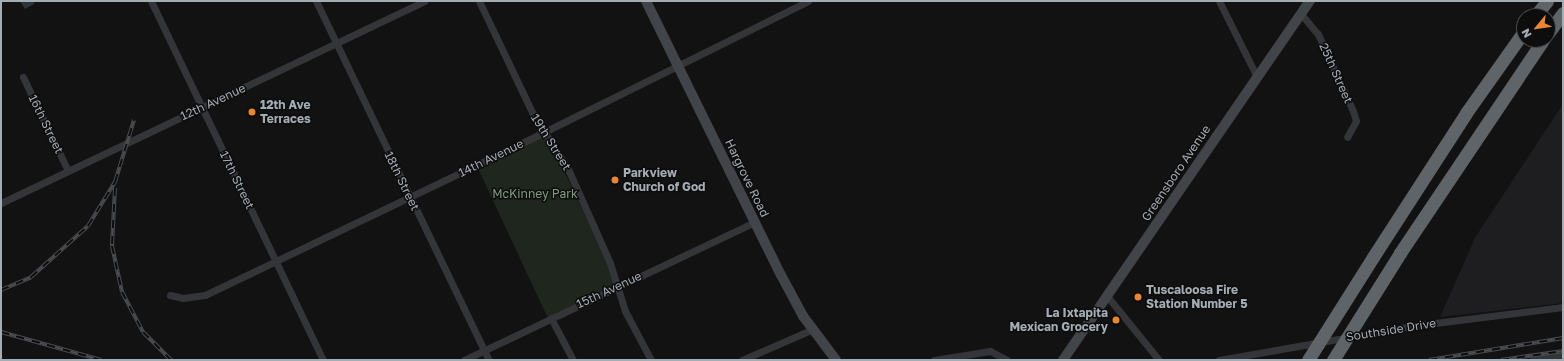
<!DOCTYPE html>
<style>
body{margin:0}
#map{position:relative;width:1564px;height:361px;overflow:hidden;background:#121213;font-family:"Golos Text",sans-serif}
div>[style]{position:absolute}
.built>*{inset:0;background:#1e1e20}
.green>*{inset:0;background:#1f261e;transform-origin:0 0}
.water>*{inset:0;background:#2b3539}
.minor>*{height:7px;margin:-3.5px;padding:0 3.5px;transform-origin:3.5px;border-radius:3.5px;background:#333538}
.secondary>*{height:10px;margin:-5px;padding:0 5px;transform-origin:5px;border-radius:5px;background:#414448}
.motorway>*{height:13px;margin:-6.5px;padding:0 6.5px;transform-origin:6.5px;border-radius:6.5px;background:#5f6469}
.rail>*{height:4px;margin-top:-2px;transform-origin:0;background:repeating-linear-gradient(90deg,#0d0d0e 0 8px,#4a4d51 0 16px);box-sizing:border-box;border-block:1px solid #4a4d51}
.motorway-bridge>*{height:13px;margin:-6.5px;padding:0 6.5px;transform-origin:6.5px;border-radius:6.5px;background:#5f6469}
.dots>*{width:11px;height:11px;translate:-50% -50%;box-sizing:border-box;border:2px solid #0d0d0e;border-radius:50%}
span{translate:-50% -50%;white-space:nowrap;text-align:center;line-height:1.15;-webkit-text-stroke:3px #0d0d0e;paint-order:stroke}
.street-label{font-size:12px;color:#a4acb4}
.poi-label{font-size:12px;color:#a4acb4;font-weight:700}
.left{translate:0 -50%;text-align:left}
.right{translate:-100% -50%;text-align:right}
.park-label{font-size:12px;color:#809e7b}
.frame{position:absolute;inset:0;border:2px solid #a4acb4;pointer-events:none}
.north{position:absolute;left:1516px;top:8px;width:40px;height:40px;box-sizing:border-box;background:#0d0d0e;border:1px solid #494d50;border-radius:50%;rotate:241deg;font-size:11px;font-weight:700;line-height:16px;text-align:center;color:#a4acb4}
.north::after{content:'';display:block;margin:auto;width:14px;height:18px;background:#eb8733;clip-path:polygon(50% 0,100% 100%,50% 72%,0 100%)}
</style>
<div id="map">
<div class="built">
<i style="clip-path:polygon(1563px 104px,1563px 303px,1440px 317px,1476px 236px)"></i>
</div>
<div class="green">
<i style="left:546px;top:132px;width:170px;height:77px;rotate:65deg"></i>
</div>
<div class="water">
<i style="clip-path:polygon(20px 1px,34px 1px,34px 4px,25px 9px)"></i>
</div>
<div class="minor">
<i style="left:151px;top:1px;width:398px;rotate:64.4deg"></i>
<i style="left:316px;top:1px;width:399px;rotate:64.3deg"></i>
<i style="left:479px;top:1px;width:125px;rotate:64.5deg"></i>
<i style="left:533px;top:114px;width:65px;rotate:57.5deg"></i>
<i style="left:568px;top:169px;width:103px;rotate:65.9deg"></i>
<i style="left:610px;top:263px;width:50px;rotate:72.6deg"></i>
<i style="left:625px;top:311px;width:55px;rotate:62deg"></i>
<i style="left:1219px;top:1px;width:85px;rotate:63.4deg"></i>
<i style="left:1301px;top:14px;width:26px;rotate:50deg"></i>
<i style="left:1318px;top:34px;width:85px;rotate:65.6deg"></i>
<i style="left:1353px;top:111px;width:10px;rotate:73deg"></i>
<i style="left:1356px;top:121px;width:18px;rotate:119deg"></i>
<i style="left:23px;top:77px;width:104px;rotate:64.4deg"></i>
<i style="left:1px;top:203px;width:469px;rotate:-25.5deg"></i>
<i style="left:170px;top:295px;width:13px;rotate:13deg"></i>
<i style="left:183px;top:298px;width:22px;rotate:-8deg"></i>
<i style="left:205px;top:295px;width:345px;rotate:-25.6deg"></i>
<i style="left:516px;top:146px;width:326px;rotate:-26.4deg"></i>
<i style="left:1107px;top:296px;width:82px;rotate:50.9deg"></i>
<i style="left:551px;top:318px;width:47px;rotate:62.4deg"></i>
<i style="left:464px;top:360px;width:321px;rotate:-25.4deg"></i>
<i style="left:742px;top:360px;width:77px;rotate:-23.6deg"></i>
<i style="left:934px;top:360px;width:57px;rotate:-9.1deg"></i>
<i style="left:990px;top:351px;width:19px;rotate:28deg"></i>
<i style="left:1219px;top:360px;width:195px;rotate:-10deg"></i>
<i style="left:1411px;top:326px;width:153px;rotate:-7.1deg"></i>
<i style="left:1533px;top:360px;width:30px;rotate:-9deg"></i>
</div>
<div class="secondary">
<i style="left:646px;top:1px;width:305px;rotate:63.8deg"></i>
<i style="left:781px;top:275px;width:47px;rotate:61.8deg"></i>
<i style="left:803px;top:316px;width:55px;rotate:53.1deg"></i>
<i style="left:1063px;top:360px;width:436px;rotate:-55.5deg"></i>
</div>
<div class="motorway">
<i style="left:1535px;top:16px;width:19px;rotate:-51deg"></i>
<i style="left:1548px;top:33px;width:25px;rotate:-53deg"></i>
<i style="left:1400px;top:253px;width:257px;rotate:-56.1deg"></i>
<i style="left:1373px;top:257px;width:171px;rotate:-57.1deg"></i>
<i style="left:1466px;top:113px;width:100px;rotate:-54.7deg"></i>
</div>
<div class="rail">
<i style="left:115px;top:188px;width:58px;rotate:93deg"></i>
<i style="left:112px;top:246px;width:47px;rotate:77.7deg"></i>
<i style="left:122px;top:292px;width:45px;rotate:62.3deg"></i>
<i style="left:143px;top:332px;width:40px;rotate:45deg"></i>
<i style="left:1px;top:290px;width:33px;rotate:-23deg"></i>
<i style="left:31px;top:277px;width:76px;rotate:-41.8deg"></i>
<i style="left:88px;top:226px;width:52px;rotate:-58.5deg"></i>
<i style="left:115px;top:182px;width:65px;rotate:-73deg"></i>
<i style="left:1px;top:332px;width:104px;rotate:15.6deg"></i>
<i style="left:1429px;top:360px;width:136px;rotate:-9.3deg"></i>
<i style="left:1501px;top:360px;width:63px;rotate:-8.3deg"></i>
</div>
<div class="motorway-bridge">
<i style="left:1308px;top:360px;width:122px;rotate:-57.7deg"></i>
<i style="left:1333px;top:360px;width:126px;rotate:-57.9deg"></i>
</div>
<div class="dots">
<i style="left:252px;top:112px;background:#eb8733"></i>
<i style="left:615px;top:180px;background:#eb8733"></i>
<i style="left:1138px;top:297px;background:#eb8733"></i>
<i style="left:1116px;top:320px;background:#eb8733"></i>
</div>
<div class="street-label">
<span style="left:1336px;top:73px;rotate:66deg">25th Street</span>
<span style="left:213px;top:102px;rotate:-25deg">12th Avenue</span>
<span style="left:46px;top:124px;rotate:64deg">16th Street</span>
<span style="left:551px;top:142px;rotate:58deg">19th Street</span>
<span style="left:491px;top:158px;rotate:-26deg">14th Avenue</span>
<span style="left:1176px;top:173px;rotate:-56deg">Greensboro Avenue</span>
<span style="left:747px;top:178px;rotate:64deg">Hargrove Road</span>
<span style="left:237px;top:180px;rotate:64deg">17th Street</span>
<span style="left:402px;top:181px;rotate:64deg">18th Street</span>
<span style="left:609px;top:290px;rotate:-25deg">15th Avenue</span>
<span style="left:1391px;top:330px;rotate:-9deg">Southside Drive</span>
</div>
<div class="poi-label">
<span class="left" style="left:260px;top:112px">12th Ave<br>Terraces</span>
<span class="left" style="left:623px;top:180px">Parkview<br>Church of God</span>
<span class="left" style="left:1146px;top:297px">Tuscaloosa Fire<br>Station Number 5</span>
<span class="right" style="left:1108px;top:320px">La Ixtapita<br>Mexican Grocery</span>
</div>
<div class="park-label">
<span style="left:535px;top:194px">McKinney Park</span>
</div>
<div class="frame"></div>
<div class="north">N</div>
</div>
